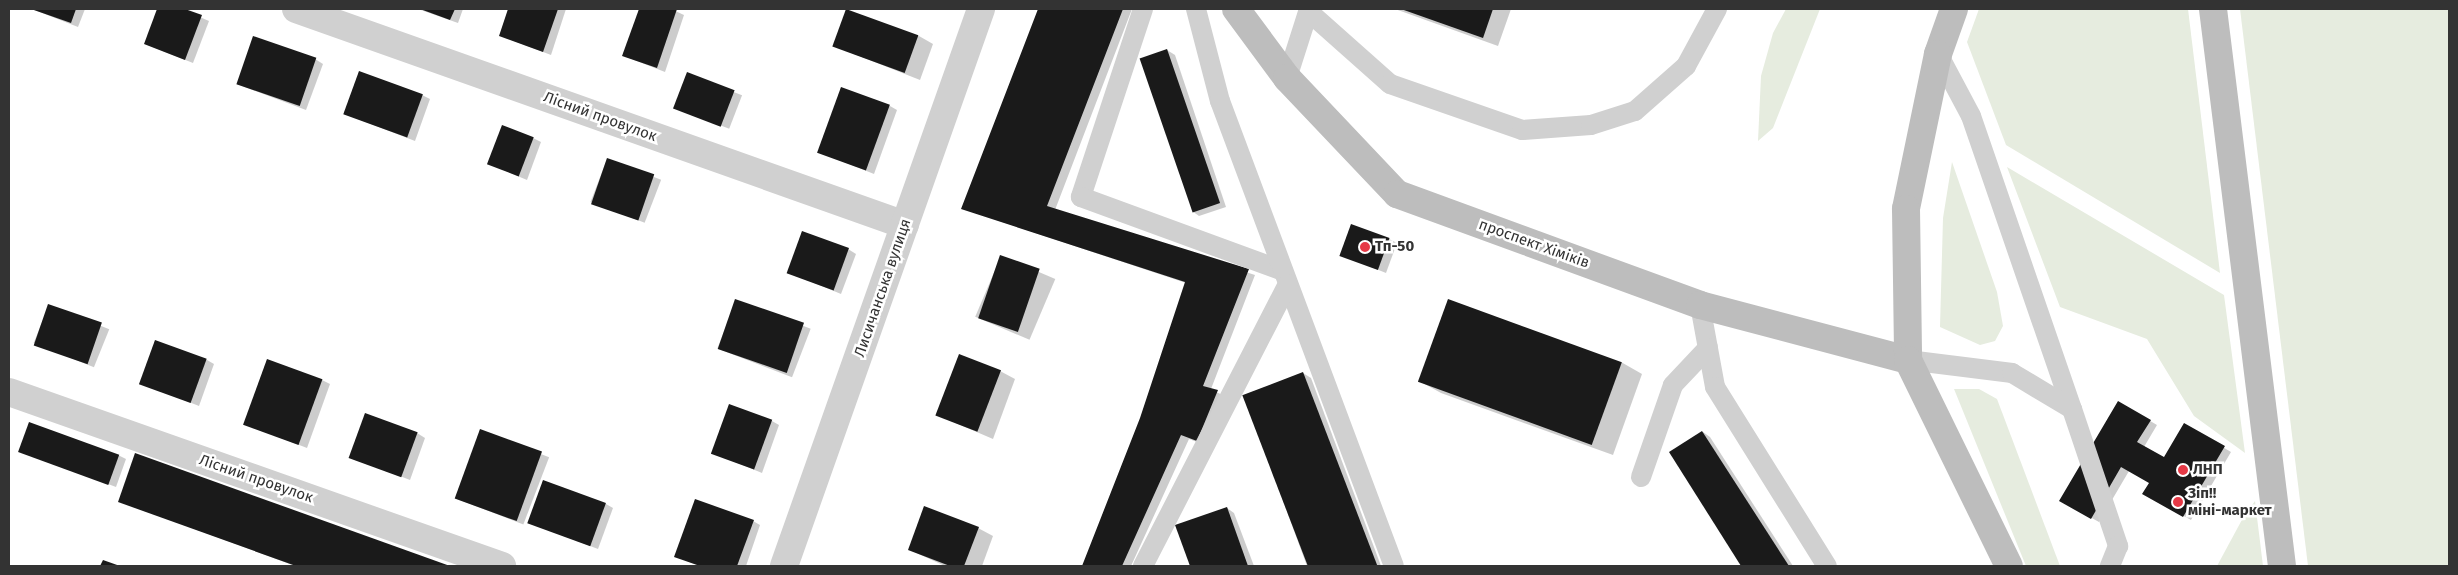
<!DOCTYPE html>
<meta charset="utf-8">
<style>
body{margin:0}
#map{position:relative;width:2458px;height:575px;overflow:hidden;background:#fff;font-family:"Fira Sans",sans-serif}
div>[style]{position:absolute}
.green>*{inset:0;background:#e6ecdf}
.shadow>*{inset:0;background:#0003;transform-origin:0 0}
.building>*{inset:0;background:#1a1a1a;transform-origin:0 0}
.lane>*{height:20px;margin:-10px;padding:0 10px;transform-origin:10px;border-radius:10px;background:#d0d0d0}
.street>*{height:28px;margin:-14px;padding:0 14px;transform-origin:14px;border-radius:14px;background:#d0d0d0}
.secondary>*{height:28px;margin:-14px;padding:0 14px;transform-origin:14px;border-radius:14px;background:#bdbdbd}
.dots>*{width:14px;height:14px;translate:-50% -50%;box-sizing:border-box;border:2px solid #fff;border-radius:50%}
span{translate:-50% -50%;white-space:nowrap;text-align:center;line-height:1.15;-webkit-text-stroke:5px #fff;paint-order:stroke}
.street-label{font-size:15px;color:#333}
.poi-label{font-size:15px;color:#333;font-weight:700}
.left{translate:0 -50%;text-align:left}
.frame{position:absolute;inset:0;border:10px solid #333;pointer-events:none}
</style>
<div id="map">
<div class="green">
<i style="clip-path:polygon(1786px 9px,1820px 9px,1773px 128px,1758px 141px,1761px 76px,1773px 33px)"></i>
<i style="clip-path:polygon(1979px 9px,2188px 9px,2220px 273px,2006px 145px,1967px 42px)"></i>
<i style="clip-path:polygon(2240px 9px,2449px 9px,2449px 566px,2308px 566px)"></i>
<i style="clip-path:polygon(1952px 162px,1997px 292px,2003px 326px,1995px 341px,1980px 345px,1940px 327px,1943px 218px)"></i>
<i style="clip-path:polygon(2007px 167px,2224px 295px,2245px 453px,2194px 416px,2147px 339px,2060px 307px)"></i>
<i style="clip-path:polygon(1954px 389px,1979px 389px,1997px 399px,2060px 566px,2026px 566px)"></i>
<i style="clip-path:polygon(2255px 501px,2263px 566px,2217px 566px,2244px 516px)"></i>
</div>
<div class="shadow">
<i style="clip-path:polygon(32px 9px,85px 9px,78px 27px)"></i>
<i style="clip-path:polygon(158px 9px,181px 9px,209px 21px,193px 63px,145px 44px)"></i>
<i style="clip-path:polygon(418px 9px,463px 9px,458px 23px)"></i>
<i style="clip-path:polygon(510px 9px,566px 9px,551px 55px,501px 36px)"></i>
<i style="clip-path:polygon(640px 9px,671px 9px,684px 15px,665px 72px,624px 56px)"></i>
<i style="clip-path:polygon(1039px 9px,1132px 9px,1055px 210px,1255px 275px,1211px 389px,1224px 396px,1205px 445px,1189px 439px,1131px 566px,1084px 566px,1141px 418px,1186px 283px,963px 209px)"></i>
<i style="clip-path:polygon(1395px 9px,1511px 9px,1498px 46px)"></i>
<i style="clip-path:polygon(919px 36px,933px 44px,920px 80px,834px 46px)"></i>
<i style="clip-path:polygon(1167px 50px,1175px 55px,1226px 207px,1199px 216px,1192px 211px)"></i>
<i style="clip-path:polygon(315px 59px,323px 64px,306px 110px,237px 84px)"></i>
<i style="left:687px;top:74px;width:59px;height:36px;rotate:21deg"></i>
<i style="clip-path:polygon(422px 95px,430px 99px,415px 141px,345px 114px)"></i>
<i style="clip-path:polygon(890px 106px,897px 110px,874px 174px,819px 152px)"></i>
<i style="clip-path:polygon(533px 138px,541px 142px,527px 180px,489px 164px)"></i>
<i style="left:607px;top:159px;width:58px;height:46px;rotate:21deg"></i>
<i style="clip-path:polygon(1389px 239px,1397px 243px,1386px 273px,1341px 255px)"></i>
<i style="clip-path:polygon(848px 249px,856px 254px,841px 294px,788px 272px)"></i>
<i style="left:1001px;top:256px;width:59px;height:66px;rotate:23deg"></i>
<i style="left:736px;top:300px;width:80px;height:52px;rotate:21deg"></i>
<i style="left:49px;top:305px;width:65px;height:41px;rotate:22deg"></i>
<i style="clip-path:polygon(207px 360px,214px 364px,199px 406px,141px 383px)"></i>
<i style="clip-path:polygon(1621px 362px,1642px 374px,1613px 455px,1441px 393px,1421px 382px)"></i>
<i style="clip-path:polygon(1000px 371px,1015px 379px,993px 439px,937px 415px)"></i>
<i style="clip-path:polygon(1303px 373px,1311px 378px,1381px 566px,1307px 566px,1244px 395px)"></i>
<i style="clip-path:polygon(322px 380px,330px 384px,307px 448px,245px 424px)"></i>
<i style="clip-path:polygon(2118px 402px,2157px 425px,2144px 447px,2164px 459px,2184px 424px,2231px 452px,2191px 520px,2144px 494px,2150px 483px,2129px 471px,2099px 522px,2061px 501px)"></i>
<i style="clip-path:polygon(772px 421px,779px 425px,762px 473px,713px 453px)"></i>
<i style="left:481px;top:431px;width:73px;height:72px;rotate:21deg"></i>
<i style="clip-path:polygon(1703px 432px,1710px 437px,1793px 566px,1743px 566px,1670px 453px)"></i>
<i style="clip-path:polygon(417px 433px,425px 438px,410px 480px,351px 457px)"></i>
<i style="clip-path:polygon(20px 451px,118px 455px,126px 459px,116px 487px)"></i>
<i style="clip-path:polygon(136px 455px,447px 566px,295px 566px,119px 501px)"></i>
<i style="clip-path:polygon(606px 504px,613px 508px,598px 549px,530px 523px)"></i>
<i style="clip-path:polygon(1227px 508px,1234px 513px,1254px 566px,1191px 566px,1177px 526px)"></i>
<i style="clip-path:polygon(753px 521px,760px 525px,746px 566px,699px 566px,675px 556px)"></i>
<i style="clip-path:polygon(978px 528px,993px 536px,982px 566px,945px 566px,910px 550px)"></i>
</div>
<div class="building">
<i style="clip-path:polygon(31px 9px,76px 9px,71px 23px)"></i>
<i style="clip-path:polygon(157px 9px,185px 9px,202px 15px,185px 60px,144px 44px)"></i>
<i style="clip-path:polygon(420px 9px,455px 9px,450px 20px)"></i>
<i style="clip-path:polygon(508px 9px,558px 9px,543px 52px,499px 36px)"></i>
<i style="clip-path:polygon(639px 9px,677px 9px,657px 68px,622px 56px)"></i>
<i style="left:846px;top:9px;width:77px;height:40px;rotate:20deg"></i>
<i style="clip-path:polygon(1038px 9px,1123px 9px,1047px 206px,1249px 269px,1203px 386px,1218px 390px,1197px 441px,1181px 435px,1122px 566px,1082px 566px,1140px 418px,1185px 282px,961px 209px)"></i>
<i style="clip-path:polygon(1401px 9px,1493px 9px,1483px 38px)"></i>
<i style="left:253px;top:36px;width:67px;height:51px;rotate:19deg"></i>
<i style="left:1167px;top:49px;width:163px;height:29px;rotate:71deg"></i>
<i style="left:359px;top:71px;width:68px;height:46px;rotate:20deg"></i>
<i style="left:687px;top:72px;width:51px;height:39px;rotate:21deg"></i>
<i style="left:841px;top:87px;width:52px;height:70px;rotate:20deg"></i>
<i style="left:502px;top:125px;width:34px;height:42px;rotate:21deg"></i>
<i style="left:607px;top:158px;width:50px;height:49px;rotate:19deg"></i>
<i style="left:1351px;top:224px;width:41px;height:34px;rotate:20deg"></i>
<i style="left:802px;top:231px;width:50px;height:45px;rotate:20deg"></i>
<i style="left:1000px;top:255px;width:42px;height:67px;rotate:19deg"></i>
<i style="left:735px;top:299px;width:73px;height:53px;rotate:19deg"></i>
<i style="left:1448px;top:299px;width:185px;height:88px;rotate:20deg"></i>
<i style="left:48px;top:304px;width:57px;height:44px;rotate:19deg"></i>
<i style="left:155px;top:340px;width:55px;height:47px;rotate:20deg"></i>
<i style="left:959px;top:354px;width:45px;height:66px;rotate:21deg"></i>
<i style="left:267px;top:359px;width:59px;height:70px;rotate:20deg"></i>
<i style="left:1303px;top:372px;width:207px;height:65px;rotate:69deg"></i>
<i style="clip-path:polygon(2118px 401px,2151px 420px,2137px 442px,2164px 457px,2184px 423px,2225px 446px,2183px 517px,2142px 494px,2149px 483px,2121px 467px,2091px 519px,2059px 501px)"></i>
<i style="left:729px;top:404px;width:46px;height:53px;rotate:20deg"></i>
<i style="left:365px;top:413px;width:56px;height:48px;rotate:20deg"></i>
<i style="left:29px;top:422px;width:96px;height:32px;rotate:20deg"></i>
<i style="left:480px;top:429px;width:66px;height:74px;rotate:20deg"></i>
<i style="clip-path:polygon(1702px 431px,1789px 566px,1741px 566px,1669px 452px)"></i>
<i style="clip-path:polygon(135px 453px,450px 566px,296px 566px,118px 502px)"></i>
<i style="left:543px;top:480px;width:67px;height:46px;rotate:20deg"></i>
<i style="clip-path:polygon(695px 499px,754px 520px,737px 566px,700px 566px,674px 557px)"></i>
<i style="clip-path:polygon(924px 506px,979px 527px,964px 566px,950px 566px,908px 550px)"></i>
<i style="clip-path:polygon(1227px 507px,1248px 566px,1190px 566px,1175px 525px)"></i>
<i style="clip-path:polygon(103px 560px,120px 566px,100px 566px)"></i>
</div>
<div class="lane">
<i style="left:1143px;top:9px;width:198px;rotate:108.3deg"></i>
<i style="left:1081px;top:197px;width:215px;rotate:20.1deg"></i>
<i style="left:1196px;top:9px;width:95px;rotate:75.4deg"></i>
<i style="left:1220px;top:101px;width:496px;rotate:69.5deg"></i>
<i style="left:1309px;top:12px;width:108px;rotate:41.6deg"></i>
<i style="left:1390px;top:84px;width:140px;rotate:19.2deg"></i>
<i style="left:1522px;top:130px;width:69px;rotate:-4.1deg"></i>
<i style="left:1591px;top:125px;width:46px;rotate:-17.7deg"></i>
<i style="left:1635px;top:111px;width:68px;rotate:-41.4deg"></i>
<i style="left:1686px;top:66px;width:65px;rotate:-61.5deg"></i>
<i style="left:1938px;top:54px;width:70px;rotate:62deg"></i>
<i style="left:1971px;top:116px;width:310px;rotate:71deg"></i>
<i style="left:2072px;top:409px;width:145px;rotate:71.4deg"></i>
<i style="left:2118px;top:546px;width:22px;rotate:112deg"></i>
<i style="left:1287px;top:78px;width:72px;rotate:-72.3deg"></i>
<i style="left:1700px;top:305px;width:83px;rotate:79.6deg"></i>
<i style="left:1715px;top:387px;width:211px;rotate:58deg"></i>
<i style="left:1908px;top:360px;width:105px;rotate:7.1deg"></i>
<i style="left:2012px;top:373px;width:70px;rotate:31deg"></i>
<i style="left:1641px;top:477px;width:97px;rotate:-70.8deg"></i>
<i style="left:1673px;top:385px;width:51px;rotate:-46.6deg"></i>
<i style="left:1143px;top:566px;width:317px;rotate:-62.8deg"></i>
</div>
<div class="street">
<i style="left:296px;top:9px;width:646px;rotate:19.53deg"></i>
<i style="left:9px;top:392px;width:523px;rotate:19.44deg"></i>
<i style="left:784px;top:566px;width:591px;rotate:-70.52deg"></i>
</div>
<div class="secondary">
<i style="left:1236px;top:9px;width:86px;rotate:53.5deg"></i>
<i style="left:1287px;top:78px;width:160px;rotate:46.5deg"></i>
<i style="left:1397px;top:194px;width:323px;rotate:20.1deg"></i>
<i style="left:1700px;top:305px;width:215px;rotate:14.8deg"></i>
<i style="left:1954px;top:9px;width:48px;rotate:109.6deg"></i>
<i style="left:1938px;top:54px;width:158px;rotate:101.7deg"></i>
<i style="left:1906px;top:209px;width:151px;rotate:89.2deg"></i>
<i style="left:1908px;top:360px;width:229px;rotate:63.9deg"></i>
<i style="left:2213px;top:9px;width:561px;rotate:82.94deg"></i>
</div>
<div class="dots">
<i style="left:1365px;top:247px;background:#e63946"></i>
<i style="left:2183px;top:470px;background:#e63946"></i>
<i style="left:2178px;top:502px;background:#e63946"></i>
</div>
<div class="street-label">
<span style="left:600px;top:117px;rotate:20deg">Лісний провулок</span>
<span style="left:1534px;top:244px;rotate:20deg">проспект Хіміків</span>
<span style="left:883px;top:288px;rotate:-71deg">Лисичанська вулиця</span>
<span style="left:256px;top:479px;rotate:19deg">Лісний провулок</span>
</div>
<div class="poi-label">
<span class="left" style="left:1375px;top:247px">Тп-50</span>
<span class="left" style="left:2193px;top:470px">ЛНП</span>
<span class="left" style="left:2188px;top:502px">Зіп!!<br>міні-маркет</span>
</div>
<div class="frame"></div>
</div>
